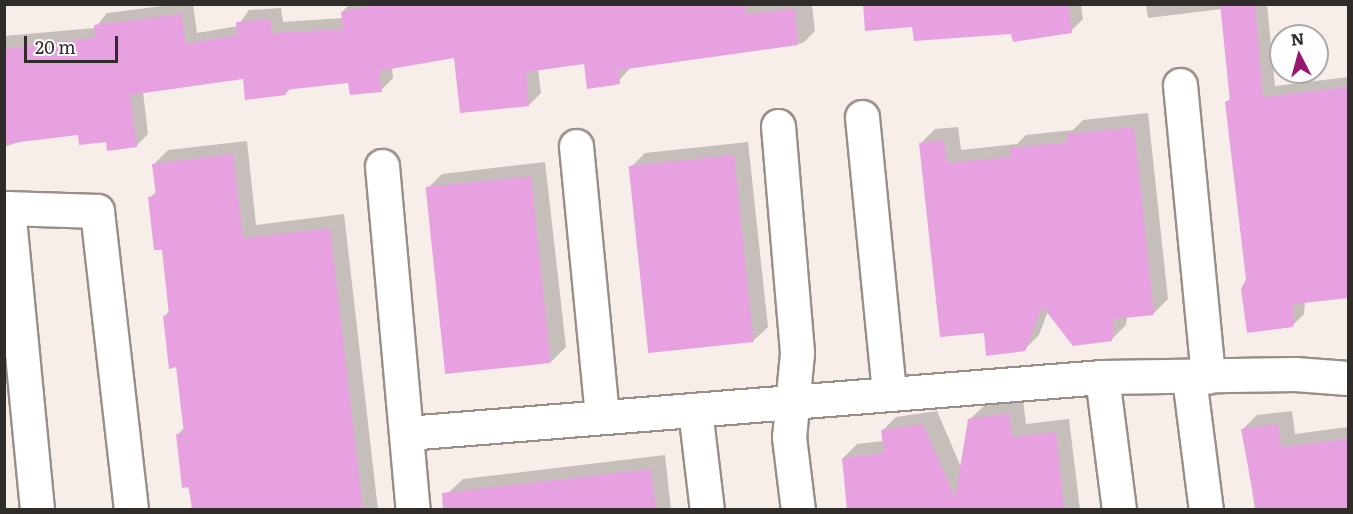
<!DOCTYPE html>
<style>
body{margin:0}
#map{position:relative;width:1353px;height:514px;overflow:hidden;background:#f8eee9;font-family:Literata,serif}
div>[style]{position:absolute}
.shadow>*{inset:0;background:#0003}
.building>*{inset:0;background:#e7a1e1;transform-origin:0 0}
.roads{filter:drop-shadow(2px 0 #988f8b) drop-shadow(-2px 0 #988f8b) drop-shadow(0 2px #988f8b) drop-shadow(0 -2px #988f8b)}
.minor>*{height:33px;margin:-16.5px;padding:0 16.5px;transform-origin:16.5px;border-radius:16.5px;background:#fff}
span{translate:-50% -50%;white-space:nowrap;text-align:center;line-height:1.15;-webkit-text-stroke:4.5px #fefefe;paint-order:stroke}
.frame{position:absolute;inset:0;border:6px solid #302c2a;pointer-events:none}
.north{position:absolute;left:1269px;top:24px;width:60px;height:60px;box-sizing:border-box;background:#fefefe;border:2px solid #acaaa9;border-radius:50%;rotate:354deg;font-size:16px;font-weight:700;line-height:24px;text-align:center;color:#302c2a}
.north::after{content:'';display:block;margin:auto;width:21px;height:27px;background:#951771;clip-path:polygon(50% 0,100% 100%,50% 72%,0 100%)}
.scale{position:absolute;left:24px;top:36px;width:94px;height:27px;box-sizing:border-box;border:3px solid #302c2a;border-top:0;padding-left:8px;font-size:18px;line-height:21px;white-space:nowrap;color:#302c2a;-webkit-text-stroke:4px #fefefe;paint-order:stroke}
</style>
<div id="map">
<div class="shadow">
<i style="clip-path:polygon(178px 4px,193px 4px,197px 33px,238px 26px,249px 10px,281px 8px,283px 22px,343px 18px,342px 12px,350px 4px,816px 4px,812px 5px,815px 31px,803px 43px,631px 67px,615px 85px,588px 88px,586px 63px,538px 69px,541px 93px,529px 105px,455px 57px,392px 67px,393px 78px,381px 90px,350px 81px,291px 88px,285px 94px,244px 78px,143px 92px,148px 134px,136px 146px,79px 134px,25px 140px,4px 147px,4px 36px,95px 28px,107px 13px)"></i>
<i style="clip-path:polygon(864px 4px,1081px 4px,1083px 19px,1071px 31px,913px 26px)"></i>
<i style="clip-path:polygon(1146px 4px,1267px 4px,1275px 86px,1348px 77px,1348px 296px,1305px 301px,1304px 314px,1292px 326px,1248px 280px,1226px 102px,1231px 98px,1222px 9px,1148px 18px)"></i>
<i style="clip-path:polygon(1148px 113px,1168px 299px,1154px 313px,1127px 316px,1126px 325px,1112px 339px,1048px 311px,1039px 335px,1025px 349px,985px 331px,921px 143px,935px 129px,958px 127px,961px 150px,1017px 144px,1026px 135px,1073px 130px,1083px 120px)"></i>
<i style="clip-path:polygon(247px 141px,256px 225px,344px 214px,378px 510px,193px 510px,177px 435px,184px 428px,177px 366px,164px 317px,170px 310px,163px 248px,149px 198px,157px 191px,154px 164px,168px 150px)"></i>
<i style="clip-path:polygon(748px 142px,768px 327px,753px 341px,631px 167px,645px 153px)"></i>
<i style="clip-path:polygon(545px 162px,566px 347px,551px 362px,428px 188px,442px 174px)"></i>
<i style="clip-path:polygon(1023px 400px,1026px 424px,1069px 419px,1080px 510px,849px 510px,843px 458px,857px 444px,883px 441px,882px 431px,896px 417px,937px 411px,961px 467px,969px 420px,984px 406px)"></i>
<i style="clip-path:polygon(1292px 411px,1295px 434px,1348px 427px,1348px 510px,1255px 510px,1243px 429px,1257px 415px)"></i>
<i style="clip-path:polygon(665px 455px,671px 510px,450px 510px,448px 493px,463px 479px)"></i>
</div>
<div class="building">
<i style="clip-path:polygon(381px 4px,745px 4px,746px 14px,795px 9px,798px 45px,619px 70px,620px 84px,587px 89px,584px 64px,526px 72px,529px 106px,460px 113px,454px 58px,379px 71px,382px 92px,350px 95px,348px 83px,285px 90px,286px 95px,245px 100px,243px 79px,130px 95px,137px 147px,107px 151px,106px 142px,79px 145px,78px 135px,4px 144px,4px 49px,95px 38px,94px 25px,181px 14px,186px 44px,237px 35px,236px 22px,270px 19px,272px 33px,343px 29px,341px 12px)"></i>
<i style="clip-path:polygon(863px 4px,1068px 4px,1072px 33px,1013px 42px,1011px 34px,914px 41px,912px 27px,865px 31px)"></i>
<i style="clip-path:polygon(1220px 4px,1255px 4px,1263px 97px,1348px 87px,1348px 298px,1294px 304px,1293px 327px,1247px 333px,1241px 289px,1246px 279px,1225px 102px,1230px 101px)"></i>
<i style="clip-path:polygon(1134px 127px,1154px 315px,1114px 319px,1112px 341px,1073px 346px,1042px 306px,1025px 351px,986px 356px,984px 333px,940px 337px,919px 143px,944px 140px,947px 163px,1011px 157px,1010px 148px,1068px 142px,1067px 134px)"></i>
<i style="clip-path:polygon(233px 154px,243px 238px,330px 228px,363px 510px,192px 510px,189px 487px,182px 488px,176px 434px,184px 433px,176px 367px,169px 369px,163px 316px,169px 315px,162px 250px,154px 250px,148px 197px,156px 196px,152px 164px)"></i>
<i style="left:734px;top:155px;width:188px;height:106px;rotate:84deg"></i>
<i style="left:531px;top:176px;width:188px;height:106px;rotate:84deg"></i>
<i style="clip-path:polygon(1009px 413px,1012px 437px,1056px 432px,1064px 510px,847px 510px,842px 458px,884px 453px,881px 430px,923px 424px,955px 498px,968px 419px)"></i>
<i style="clip-path:polygon(1278px 424px,1281px 447px,1348px 439px,1348px 510px,1256px 510px,1241px 429px)"></i>
<i style="clip-path:polygon(651px 469px,656px 510px,443px 510px,442px 493px)"></i>
</div>
<div class="roads">
<div class="minor">
<i style="left:1180px;top:85px;width:293px;rotate:84.5deg"></i>
<i style="left:862px;top:117px;width:278px;rotate:84.4deg"></i>
<i style="left:778px;top:126px;width:228px;rotate:85.2deg"></i>
<i style="left:797px;top:353px;width:84px;rotate:95.4deg"></i>
<i style="left:789px;top:437px;width:74px;rotate:83deg"></i>
<i style="left:576px;top:146px;width:272px;rotate:84.5deg"></i>
<i style="left:382px;top:166px;width:345px;rotate:84.9deg"></i>
<i style="left:4px;top:208px;width:4px"></i>
<i style="left:8px;top:208px;width:303px;rotate:84.5deg"></i>
<i style="left:8px;top:208px;width:89px;rotate:1.9deg"></i>
<i style="left:97px;top:211px;width:301px;rotate:83.5deg"></i>
<i style="left:1102px;top:377px;width:134px;rotate:82.7deg"></i>
<i style="left:1189px;top:378px;width:133px;rotate:82.7deg"></i>
<i style="left:695px;top:410px;width:101px;rotate:83.2deg"></i>
<i style="left:407px;top:433px;width:697px;rotate:-4.61deg"></i>
<i style="left:1102px;top:377px;width:193px;rotate:-0.9deg"></i>
<i style="left:1295px;top:374px;width:53px;rotate:4.3deg"></i>
</div>
</div>
<div class="frame"></div>
<div class="north">N</div>
<div class="scale">20 m</div>
</div>
